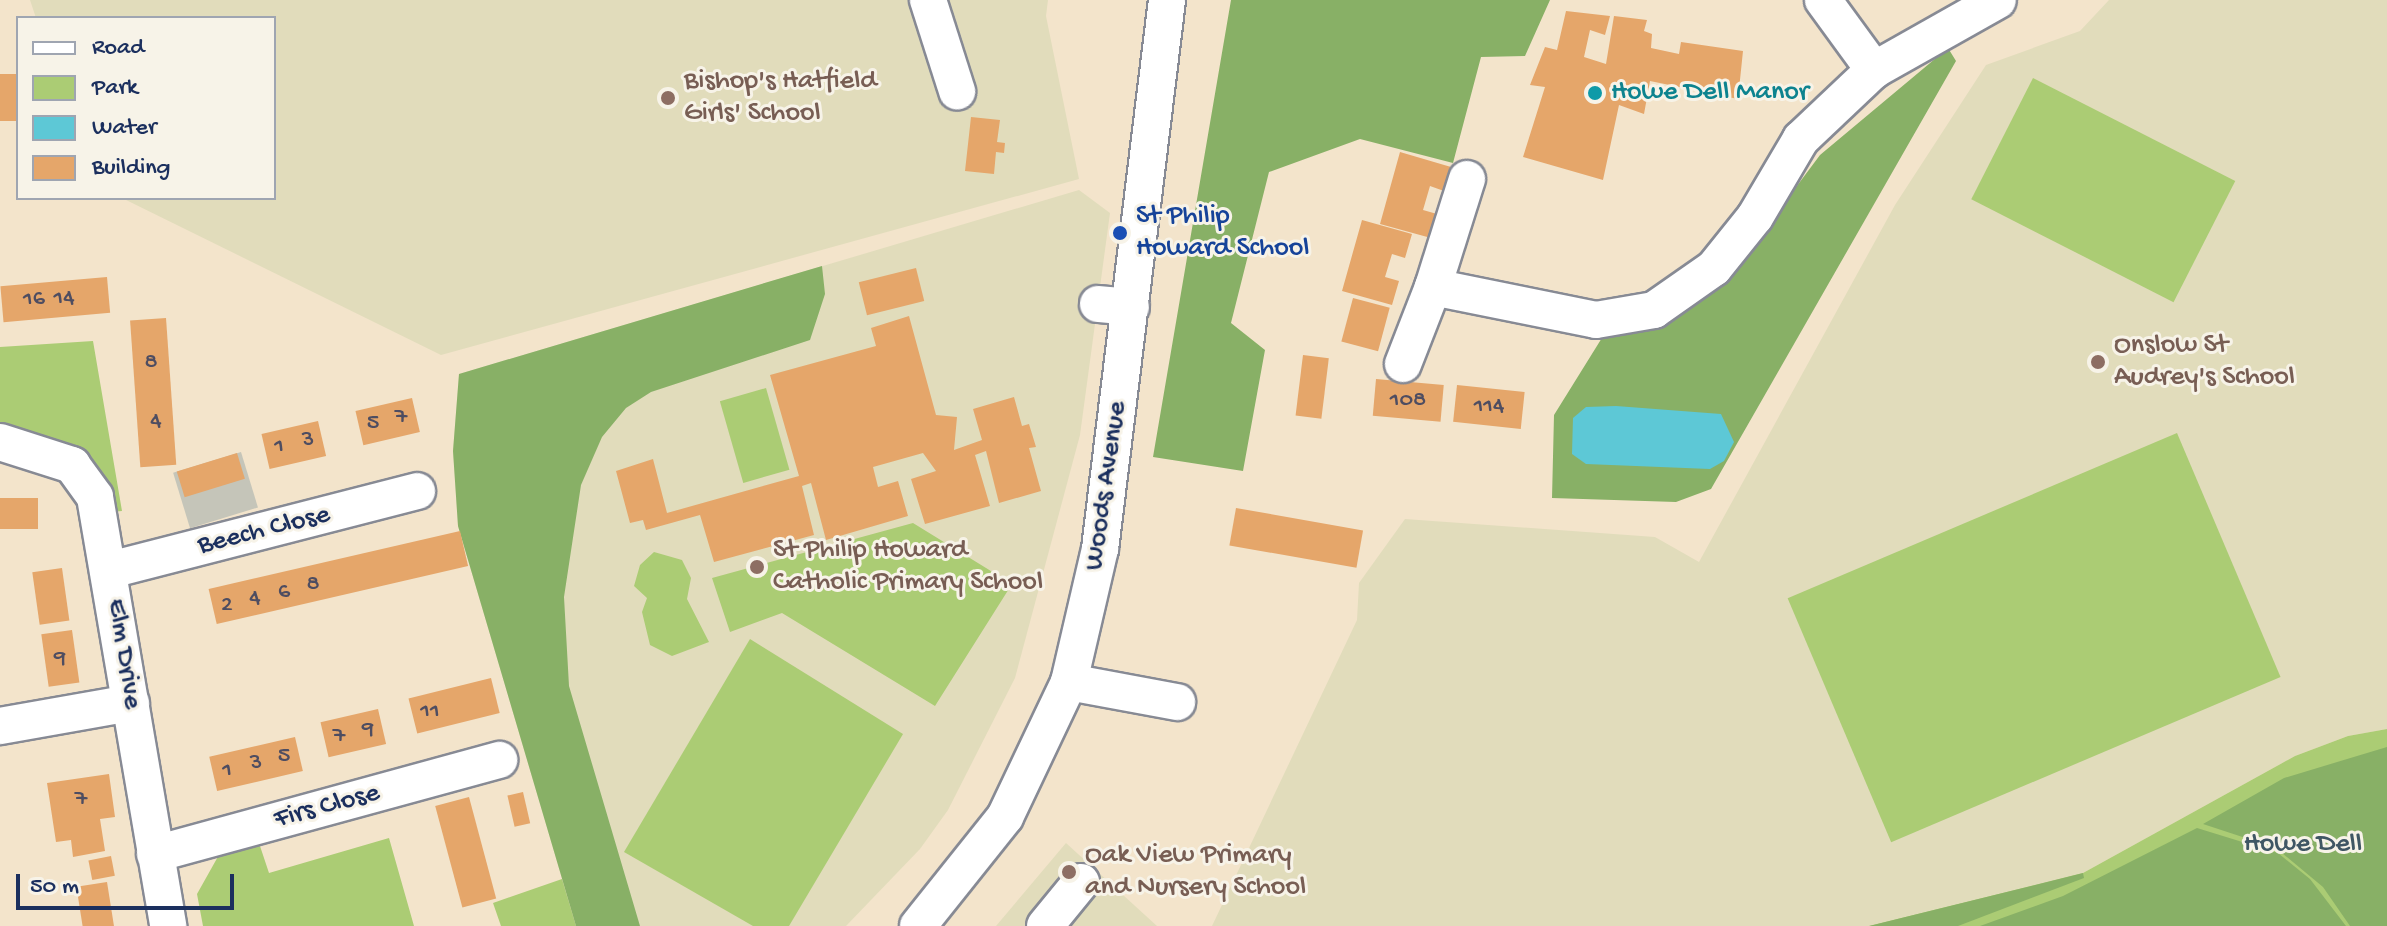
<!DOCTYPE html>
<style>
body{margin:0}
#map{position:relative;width:2387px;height:926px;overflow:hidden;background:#f3e4cb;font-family:"Gochi Hand",sans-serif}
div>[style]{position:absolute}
.built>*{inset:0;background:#e1dcbb}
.industrial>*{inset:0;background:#c5c5b9;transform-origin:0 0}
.green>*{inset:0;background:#abcc74;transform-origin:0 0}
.forest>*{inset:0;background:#88b066}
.water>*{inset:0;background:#5dc8d6}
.building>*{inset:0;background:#e5a66a;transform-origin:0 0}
.roads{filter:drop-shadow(2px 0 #878a94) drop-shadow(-2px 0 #878a94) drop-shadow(0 2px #878a94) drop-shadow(0 -2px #878a94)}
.minor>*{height:36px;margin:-18px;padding:0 18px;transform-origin:18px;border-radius:18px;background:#fff}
.dots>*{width:22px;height:22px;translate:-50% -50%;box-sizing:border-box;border:4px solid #f7f3e8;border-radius:50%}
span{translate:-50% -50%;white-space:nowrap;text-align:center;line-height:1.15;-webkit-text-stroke:6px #f7f3e8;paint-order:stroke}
.number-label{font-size:24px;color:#4e4d61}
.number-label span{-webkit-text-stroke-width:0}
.education-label{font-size:28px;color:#785e54}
.left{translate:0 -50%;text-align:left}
.culture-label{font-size:28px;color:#0d838f}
.transit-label{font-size:28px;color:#164399}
.street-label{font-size:28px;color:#1b2f5e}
.park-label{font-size:28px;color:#3f5664}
.legend{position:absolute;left:16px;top:16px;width:260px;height:184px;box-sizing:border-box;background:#f7f3e8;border:2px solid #9fa5b1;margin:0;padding:10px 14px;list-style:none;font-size:24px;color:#1b2f5e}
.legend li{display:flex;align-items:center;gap:16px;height:40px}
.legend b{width:40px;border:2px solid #9fa5b1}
.scale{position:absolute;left:16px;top:874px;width:218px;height:36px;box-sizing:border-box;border:4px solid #1b2f5e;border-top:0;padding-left:10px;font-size:24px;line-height:28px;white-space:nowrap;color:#1b2f5e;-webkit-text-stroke:6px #f7f3e8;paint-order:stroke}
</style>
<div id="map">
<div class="built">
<i style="clip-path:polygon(30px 0,1048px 0,1046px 16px,1079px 179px,441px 355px,122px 198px,274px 198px,274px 18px,36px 18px)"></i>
<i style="clip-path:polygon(2109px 0,2387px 0,2387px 729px,2348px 736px,2295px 756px,2083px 873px,1869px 926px,1212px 926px,1357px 620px,1359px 583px,1405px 519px,1655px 537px,1699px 562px,1895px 205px,1986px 65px,2080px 31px)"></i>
<i style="clip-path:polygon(1079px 190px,1110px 213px,1080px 435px,1015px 678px,948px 810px,920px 849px,846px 926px,576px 926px,458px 526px,453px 451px,459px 374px)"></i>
<i style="clip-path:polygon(1066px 843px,1157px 926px,996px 926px)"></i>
</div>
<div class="industrial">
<i style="left:241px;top:452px;width:58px;height:71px;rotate:73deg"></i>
</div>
<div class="green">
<i style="left:2033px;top:78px;width:227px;height:136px;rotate:27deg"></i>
<i style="clip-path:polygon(93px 341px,122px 511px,111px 512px,63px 443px,0 423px,0 347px)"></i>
<i style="left:766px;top:388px;width:85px;height:48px;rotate:74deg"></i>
<i style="left:2177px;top:433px;width:265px;height:423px;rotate:67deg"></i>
<i style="clip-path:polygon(913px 523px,1012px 584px,935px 706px,782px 613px,730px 632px,712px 578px)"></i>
<i style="clip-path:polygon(654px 552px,682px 560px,691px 578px,687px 599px,709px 642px,672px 656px,650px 645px,642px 612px,647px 598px,634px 586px,640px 565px)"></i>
<i style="clip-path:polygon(750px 639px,903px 734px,789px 926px,753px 926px,624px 852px)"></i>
<i style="clip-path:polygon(2387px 729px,2387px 926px,1869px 926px,2083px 873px,2295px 756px,2348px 736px)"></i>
<i style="clip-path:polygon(389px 838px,414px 926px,203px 926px,197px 894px,220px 853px,260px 846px,269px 873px)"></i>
<i style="clip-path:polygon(562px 879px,576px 926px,501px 926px,493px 903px)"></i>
</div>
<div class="forest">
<i style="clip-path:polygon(1231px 0,1550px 0,1525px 56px,1481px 57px,1453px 163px,1360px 139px,1269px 172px,1231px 323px,1265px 350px,1243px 471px,1153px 457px)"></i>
<i style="clip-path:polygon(1948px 48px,1956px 61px,1711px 489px,1676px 502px,1552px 498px,1554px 415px,1605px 333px,1669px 323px,1725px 282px,1820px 155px)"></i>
<i style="clip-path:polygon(822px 266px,825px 294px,810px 340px,651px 392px,626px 408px,602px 437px,581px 485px,564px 597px,569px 686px,640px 926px,576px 926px,458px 526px,453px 451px,459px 374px)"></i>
<i style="clip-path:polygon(2387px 747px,2387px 926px,2350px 926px,2323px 887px,2276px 848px,2203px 824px,2284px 778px)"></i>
<i style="clip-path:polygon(2197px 828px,2278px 853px,2310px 879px,2346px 926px,1980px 926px,2063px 896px)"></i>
<i style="clip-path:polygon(2083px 873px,2084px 878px,1958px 926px,1869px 926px)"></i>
</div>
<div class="water">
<i style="clip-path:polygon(1616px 406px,1721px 414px,1734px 442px,1724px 461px,1710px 469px,1586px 464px,1572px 454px,1573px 418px,1586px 407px)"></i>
</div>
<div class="building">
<i style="clip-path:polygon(1566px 11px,1610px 16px,1605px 35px,1590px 30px,1584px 57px,1606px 64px,1614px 16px,1647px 20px,1644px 31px,1652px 34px,1651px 48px,1679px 54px,1681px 42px,1743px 51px,1738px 99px,1650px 81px,1644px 114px,1619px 105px,1603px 180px,1523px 157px,1545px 87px,1530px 85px,1545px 47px,1557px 50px)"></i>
<i style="left:18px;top:74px;width:47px;height:18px;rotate:90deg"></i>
<i style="clip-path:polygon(971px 117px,1000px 120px,997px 142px,1005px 143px,1004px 153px,996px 152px,994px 174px,965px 171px)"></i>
<i style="clip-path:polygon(1400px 152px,1451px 167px,1444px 191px,1430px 186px,1423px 210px,1437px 214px,1431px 238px,1380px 224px)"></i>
<i style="clip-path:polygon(1362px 220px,1412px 234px,1405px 258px,1392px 254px,1385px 277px,1399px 281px,1392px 305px,1342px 291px)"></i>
<i style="left:916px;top:268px;width:34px;height:59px;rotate:76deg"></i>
<i style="left:107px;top:277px;width:36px;height:107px;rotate:85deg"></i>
<i style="left:1353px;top:298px;width:38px;height:45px;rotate:15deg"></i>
<i style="clip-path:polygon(909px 316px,936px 415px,957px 417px,954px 450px,982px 440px,973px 409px,1014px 397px,1022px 426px,1029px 424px,1036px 447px,1029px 448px,1041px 491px,999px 503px,986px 451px,975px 455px,990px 506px,925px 524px,911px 479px,936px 471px,923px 453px,873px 467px,878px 487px,898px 481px,908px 516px,826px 540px,811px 483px,802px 486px,814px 535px,714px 562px,700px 515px,646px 530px,643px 520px,630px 523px,616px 471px,653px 459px,667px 513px,799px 476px,770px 375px,876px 346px,871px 328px)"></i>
<i style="left:166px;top:318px;width:147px;height:36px;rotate:86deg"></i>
<i style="left:1303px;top:355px;width:26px;height:61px;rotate:7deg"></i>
<i style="left:1376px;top:379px;width:68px;height:37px;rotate:5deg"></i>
<i style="left:1457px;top:385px;width:68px;height:37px;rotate:6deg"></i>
<i style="left:412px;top:398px;width:35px;height:58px;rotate:77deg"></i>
<i style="left:318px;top:421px;width:36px;height:58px;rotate:77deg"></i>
<i style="left:237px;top:453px;width:27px;height:63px;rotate:73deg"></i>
<i style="left:38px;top:498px;width:31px;height:38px;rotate:90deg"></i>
<i style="left:1236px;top:508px;width:129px;height:38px;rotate:10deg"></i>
<i style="left:460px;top:531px;width:36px;height:258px;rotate:77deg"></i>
<i style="left:62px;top:568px;width:53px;height:30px;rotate:82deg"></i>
<i style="left:72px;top:630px;width:53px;height:31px;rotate:82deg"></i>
<i style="left:491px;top:678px;width:36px;height:85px;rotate:76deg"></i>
<i style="left:378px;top:709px;width:36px;height:59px;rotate:77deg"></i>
<i style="left:295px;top:737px;width:35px;height:88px;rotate:77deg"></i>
<i style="clip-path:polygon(109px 774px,115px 817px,100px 819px,105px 851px,73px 857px,71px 840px,56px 842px,47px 783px)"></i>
<i style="left:523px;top:792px;width:32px;height:16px;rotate:77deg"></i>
<i style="left:469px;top:797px;width:105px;height:35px;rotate:75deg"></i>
<i style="left:111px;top:856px;width:20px;height:23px;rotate:79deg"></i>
<i style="left:107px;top:882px;width:45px;height:31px;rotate:81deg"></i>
</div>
<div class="roads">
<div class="minor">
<i style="left:928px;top:0;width:96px;rotate:72.3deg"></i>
<i style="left:1823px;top:0;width:87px;rotate:53.9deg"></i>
<i style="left:1467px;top:179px;width:113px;rotate:107.5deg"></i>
<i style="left:1433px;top:287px;width:166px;rotate:11.4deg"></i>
<i style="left:1596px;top:320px;width:59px;rotate:-9.8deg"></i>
<i style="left:1654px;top:310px;width:73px;rotate:-35deg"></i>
<i style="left:1714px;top:268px;width:65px;rotate:-51.2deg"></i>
<i style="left:1755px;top:217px;width:91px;rotate:-59.5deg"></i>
<i style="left:1801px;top:139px;width:100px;rotate:-43.4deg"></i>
<i style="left:1874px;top:70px;width:142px;rotate:-29.4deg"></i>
<i style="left:1098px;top:304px;width:33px;rotate:5deg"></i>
<i style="left:1403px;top:364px;width:83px;rotate:-68.7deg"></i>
<i style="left:0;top:442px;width:76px;rotate:17.7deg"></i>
<i style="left:72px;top:465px;width:39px;rotate:54deg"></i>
<i style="left:95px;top:497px;width:435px;rotate:80.3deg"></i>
<i style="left:110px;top:570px;width:317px;rotate:-14.4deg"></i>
<i style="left:1069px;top:682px;width:110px;rotate:10.5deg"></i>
<i style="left:0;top:726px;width:133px;rotate:-10deg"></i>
<i style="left:155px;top:854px;width:357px;rotate:-15.3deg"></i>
<i style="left:918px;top:926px;width:139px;rotate:-51.4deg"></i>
<i style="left:1005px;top:817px;width:149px;rotate:-64.6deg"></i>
<i style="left:1069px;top:682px;width:137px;rotate:-76.9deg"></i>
<i style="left:1100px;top:549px;width:553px;rotate:-83.04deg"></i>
<i style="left:1045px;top:926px;width:57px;rotate:-50.7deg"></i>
</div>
</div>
<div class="dots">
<i style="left:1595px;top:93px;background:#0f9aa8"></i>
<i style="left:668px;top:98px;background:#8d6e63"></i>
<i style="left:1120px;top:233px;background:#1a4fb4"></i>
<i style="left:2098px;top:362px;background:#8d6e63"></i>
<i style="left:757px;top:567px;background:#8d6e63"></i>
<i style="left:1069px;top:872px;background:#8d6e63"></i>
</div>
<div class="number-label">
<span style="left:64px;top:299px">14</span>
<span style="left:34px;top:300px">16</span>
<span style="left:151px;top:363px">8</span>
<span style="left:1408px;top:401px">108</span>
<span style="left:1489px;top:407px">114</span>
<span style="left:401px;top:418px">7</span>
<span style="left:156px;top:422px">4</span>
<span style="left:373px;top:424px">5</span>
<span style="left:308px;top:441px">3</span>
<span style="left:279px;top:447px">1</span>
<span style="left:313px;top:585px">8</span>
<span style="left:284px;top:593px">6</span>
<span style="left:255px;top:599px">4</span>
<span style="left:227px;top:606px">2</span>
<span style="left:60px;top:659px">9</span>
<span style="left:430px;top:712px">11</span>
<span style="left:368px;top:730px">9</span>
<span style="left:339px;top:737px">7</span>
<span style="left:284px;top:757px">5</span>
<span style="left:256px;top:764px">3</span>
<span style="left:227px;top:771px">1</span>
<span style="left:81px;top:800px">7</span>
</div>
<div class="education-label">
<span class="left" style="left:684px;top:98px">Bishop's Hatfield<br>Girls' School</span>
<span class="left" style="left:2114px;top:362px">Onslow St<br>Audrey's School</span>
<span class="left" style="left:773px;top:567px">St Philip Howard<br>Catholic Primary School</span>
<span class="left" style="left:1085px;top:872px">Oak View Primary<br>and Nursery School</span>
</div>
<div class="culture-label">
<span class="left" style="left:1611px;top:93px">Howe Dell Manor</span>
</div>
<div class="transit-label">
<span class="left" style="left:1136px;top:233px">St Philip<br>Howard School</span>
</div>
<div class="street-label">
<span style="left:1107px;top:486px;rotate:-82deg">Woods Avenue</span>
<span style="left:264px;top:531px;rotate:-14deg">Beech Close</span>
<span style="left:123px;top:654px;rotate:81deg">Elm Drive</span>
<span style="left:327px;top:807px;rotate:-15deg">Firs Close</span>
</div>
<div class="park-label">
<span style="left:2303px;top:845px">Howe Dell</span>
</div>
<ul class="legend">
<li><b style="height:10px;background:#fff"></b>Road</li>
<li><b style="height:22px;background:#abcc74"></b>Park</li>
<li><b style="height:22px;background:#5dc8d6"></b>Water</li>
<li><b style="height:22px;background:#e5a66a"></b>Building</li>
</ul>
<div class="scale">50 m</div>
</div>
